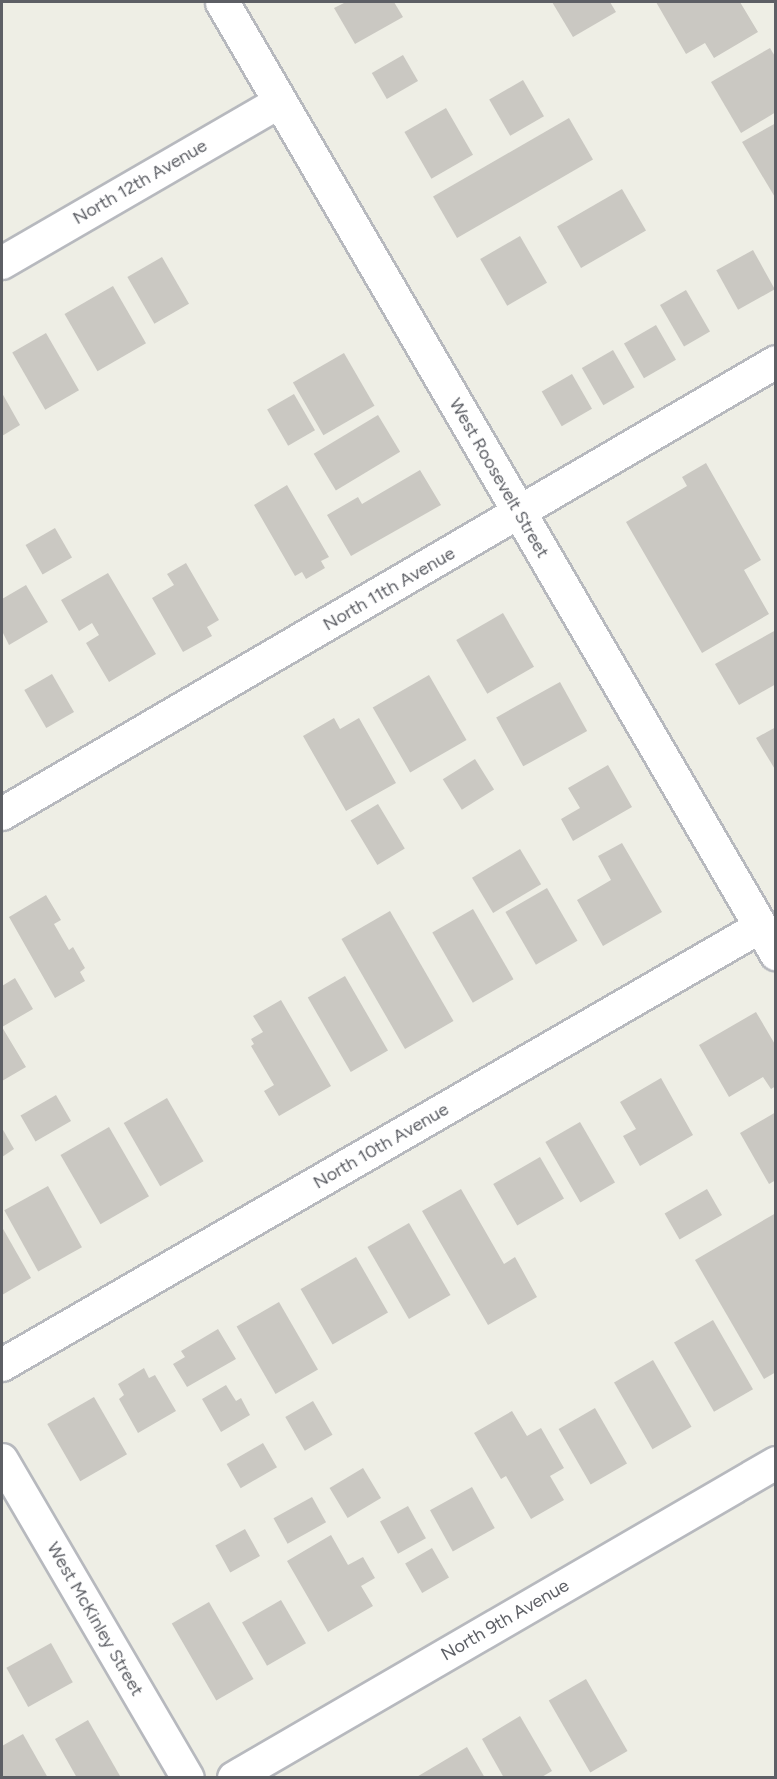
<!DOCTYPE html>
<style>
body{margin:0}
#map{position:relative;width:777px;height:1779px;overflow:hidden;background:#eeeee5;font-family:Figtree,sans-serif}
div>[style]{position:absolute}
.building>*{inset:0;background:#cac8c2;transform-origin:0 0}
.roads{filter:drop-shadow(2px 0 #b7b9be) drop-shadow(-2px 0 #b7b9be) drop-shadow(0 2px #b7b9be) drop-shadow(0 -2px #b7b9be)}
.street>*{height:32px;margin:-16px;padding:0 16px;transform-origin:16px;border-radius:16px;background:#fff}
.secondary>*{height:33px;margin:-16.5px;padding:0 16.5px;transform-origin:16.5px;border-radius:16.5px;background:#fff}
span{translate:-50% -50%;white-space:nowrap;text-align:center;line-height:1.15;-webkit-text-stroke:6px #fff;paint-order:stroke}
.street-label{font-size:18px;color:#5d5f65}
.frame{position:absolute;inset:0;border:3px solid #5d5f65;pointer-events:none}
</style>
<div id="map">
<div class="building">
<i style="clip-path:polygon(346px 2px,394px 2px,403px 17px,355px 44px,334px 8px)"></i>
<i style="clip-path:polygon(552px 2px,610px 2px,616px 12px,573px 37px)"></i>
<i style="clip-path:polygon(656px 2px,740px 2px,758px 32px,714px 58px,705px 43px,686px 54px)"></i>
<i style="clip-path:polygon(770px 48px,776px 58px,776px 112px,741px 133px,711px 82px)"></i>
<i style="left:403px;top:55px;width:30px;height:36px;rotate:60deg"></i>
<i style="left:523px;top:80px;width:42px;height:39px;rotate:60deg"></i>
<i style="left:446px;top:108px;width:54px;height:48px;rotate:60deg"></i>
<i style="left:569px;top:118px;width:48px;height:157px;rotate:60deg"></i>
<i style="clip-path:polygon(776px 123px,776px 199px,742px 142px)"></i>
<i style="left:622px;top:189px;width:48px;height:75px;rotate:60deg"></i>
<i style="left:520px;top:236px;width:54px;height:46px;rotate:60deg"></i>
<i style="left:753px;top:250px;width:45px;height:42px;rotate:61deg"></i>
<i style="left:162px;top:257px;width:54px;height:40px;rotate:60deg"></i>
<i style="left:113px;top:286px;width:66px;height:56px;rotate:60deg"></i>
<i style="left:686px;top:290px;width:48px;height:30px;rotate:60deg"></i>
<i style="left:656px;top:325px;width:40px;height:37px;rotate:60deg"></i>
<i style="left:46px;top:333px;width:66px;height:39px;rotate:60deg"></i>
<i style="left:613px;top:350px;width:43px;height:36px;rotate:60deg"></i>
<i style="left:344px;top:353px;width:61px;height:59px;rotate:60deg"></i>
<i style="left:572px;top:374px;width:40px;height:35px;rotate:60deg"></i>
<i style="clip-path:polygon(2px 393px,20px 425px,2px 436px)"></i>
<i style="left:294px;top:394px;width:42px;height:31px;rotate:60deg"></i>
<i style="left:378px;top:415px;width:43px;height:75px;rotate:59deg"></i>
<i style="clip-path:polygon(706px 463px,761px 560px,744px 570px,769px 614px,702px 653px,626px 522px,687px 486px,682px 477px)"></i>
<i style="clip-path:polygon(420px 470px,441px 505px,351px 556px,327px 515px,358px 497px,362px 504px)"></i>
<i style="clip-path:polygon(287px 485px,329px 557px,321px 561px,325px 568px,306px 579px,302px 572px,295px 576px,254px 505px)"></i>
<i style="left:55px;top:528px;width:34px;height:34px;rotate:60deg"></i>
<i style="clip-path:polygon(186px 563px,219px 620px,207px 627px,212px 636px,183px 652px,152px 598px,174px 585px,167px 574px)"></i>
<i style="clip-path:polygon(108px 573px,156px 654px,109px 682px,86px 643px,99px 635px,92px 623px,79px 631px,61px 600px)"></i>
<i style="clip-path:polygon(26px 585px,48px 622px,9px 645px,2px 631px,2px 599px)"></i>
<i style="left:503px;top:613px;width:62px;height:54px;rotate:60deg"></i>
<i style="clip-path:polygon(776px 630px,776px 684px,739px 705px,715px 664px)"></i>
<i style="left:52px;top:674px;width:44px;height:32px;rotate:60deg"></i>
<i style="left:429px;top:675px;width:75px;height:65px;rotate:60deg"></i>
<i style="left:560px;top:682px;width:56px;height:73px;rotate:61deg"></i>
<i style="clip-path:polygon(334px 718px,340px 729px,359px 718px,396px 783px,346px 811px,303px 736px)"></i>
<i style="clip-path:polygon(776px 727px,776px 771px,756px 738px)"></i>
<i style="left:475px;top:759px;width:36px;height:38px;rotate:58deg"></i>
<i style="clip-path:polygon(608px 765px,632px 807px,573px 841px,561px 819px,580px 808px,568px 788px)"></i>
<i style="left:378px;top:804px;width:52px;height:32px;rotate:59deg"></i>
<i style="clip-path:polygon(622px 843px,662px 912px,603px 946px,577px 900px,611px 880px,598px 856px)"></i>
<i style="left:520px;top:849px;width:41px;height:56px;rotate:59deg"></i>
<i style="left:547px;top:888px;width:61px;height:48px;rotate:60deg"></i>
<i style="clip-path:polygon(46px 895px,61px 920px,54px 924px,69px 950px,73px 947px,85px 968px,80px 972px,85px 981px,55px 998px,9px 917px)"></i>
<i style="left:473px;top:909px;width:81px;height:47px;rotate:60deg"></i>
<i style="left:390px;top:911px;width:127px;height:56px;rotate:60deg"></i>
<i style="left:345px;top:976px;width:86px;height:43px;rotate:60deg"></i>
<i style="clip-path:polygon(15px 978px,33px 1009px,2px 1027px,26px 1067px,2px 1081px,2px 986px)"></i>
<i style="clip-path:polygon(281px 1000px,331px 1086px,279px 1116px,264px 1091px,274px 1085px,251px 1046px,254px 1044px,251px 1039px,263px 1032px,253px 1016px)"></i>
<i style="clip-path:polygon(756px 1012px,776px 1046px,776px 1086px,771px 1089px,763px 1077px,729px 1097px,699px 1045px)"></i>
<i style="clip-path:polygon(661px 1078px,693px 1135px,640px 1166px,623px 1136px,636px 1129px,620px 1102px)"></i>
<i style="left:56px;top:1095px;width:30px;height:41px;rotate:60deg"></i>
<i style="left:167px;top:1098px;width:73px;height:50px;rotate:60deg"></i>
<i style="clip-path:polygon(776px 1112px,776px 1180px,769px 1184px,740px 1133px)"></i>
<i style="left:580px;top:1122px;width:70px;height:40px;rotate:60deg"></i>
<i style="left:109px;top:1127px;width:80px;height:56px;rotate:60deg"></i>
<i style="clip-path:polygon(2px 1128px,14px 1149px,2px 1157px)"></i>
<i style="left:540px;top:1157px;width:48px;height:54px;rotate:60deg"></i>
<i style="left:48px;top:1186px;width:70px;height:50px;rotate:61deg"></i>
<i style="clip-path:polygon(461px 1189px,504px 1264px,515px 1257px,537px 1297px,488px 1325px,422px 1211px)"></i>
<i style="left:707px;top:1189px;width:30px;height:49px;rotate:60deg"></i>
<i style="clip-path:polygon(776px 1213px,776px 1372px,764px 1379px,695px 1260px)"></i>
<i style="left:409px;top:1223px;width:83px;height:48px;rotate:60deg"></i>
<i style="clip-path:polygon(2px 1227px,31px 1278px,2px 1295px)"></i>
<i style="left:356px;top:1257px;width:64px;height:64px;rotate:60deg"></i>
<i style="left:279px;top:1302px;width:78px;height:49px;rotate:60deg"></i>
<i style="left:713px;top:1320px;width:80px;height:45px;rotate:60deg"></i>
<i style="clip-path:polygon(218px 1329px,236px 1359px,187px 1387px,173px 1364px,185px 1357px,181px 1351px)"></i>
<i style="left:653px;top:1360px;width:77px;height:45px;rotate:60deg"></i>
<i style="clip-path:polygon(144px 1368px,149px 1378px,155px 1375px,176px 1411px,138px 1433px,119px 1399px,124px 1395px,118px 1384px)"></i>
<i style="clip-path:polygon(226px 1385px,236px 1401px,241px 1398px,250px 1415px,221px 1432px,202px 1399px)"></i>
<i style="left:94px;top:1397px;width:66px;height:54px;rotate:60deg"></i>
<i style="left:313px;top:1401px;width:39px;height:32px;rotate:60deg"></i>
<i style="left:595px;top:1408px;width:64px;height:42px;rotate:60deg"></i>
<i style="clip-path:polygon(512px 1411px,527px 1436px,541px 1428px,564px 1468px,550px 1476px,564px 1500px,531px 1519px,506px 1476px,501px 1479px,474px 1433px)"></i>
<i style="left:263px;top:1443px;width:28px;height:42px;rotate:60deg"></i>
<i style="left:363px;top:1468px;width:35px;height:39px;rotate:59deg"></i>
<i style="left:472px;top:1487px;width:47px;height:48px;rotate:61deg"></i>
<i style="left:312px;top:1497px;width:29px;height:44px;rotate:61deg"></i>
<i style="left:408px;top:1506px;width:37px;height:32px;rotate:61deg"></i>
<i style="left:245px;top:1529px;width:31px;height:34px;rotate:61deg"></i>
<i style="clip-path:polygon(331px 1535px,348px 1565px,363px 1557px,375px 1578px,361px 1586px,373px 1606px,328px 1632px,287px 1561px)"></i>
<i style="left:432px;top:1548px;width:34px;height:31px;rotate:60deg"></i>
<i style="left:281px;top:1600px;width:50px;height:45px;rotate:60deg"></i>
<i style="left:209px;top:1602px;width:89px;height:43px;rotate:60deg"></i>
<i style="left:51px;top:1643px;width:45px;height:51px;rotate:61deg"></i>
<i style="left:586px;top:1679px;width:83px;height:43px;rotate:60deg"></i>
<i style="clip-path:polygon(520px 1716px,552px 1771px,540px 1778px,504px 1778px,482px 1739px)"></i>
<i style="clip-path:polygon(88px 1720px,120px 1776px,118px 1778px,77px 1778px,55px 1739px)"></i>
<i style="clip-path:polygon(23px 1734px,48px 1778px,3px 1778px,2px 1775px,2px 1746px)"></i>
<i style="clip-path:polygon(467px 1747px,485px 1778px,415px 1778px)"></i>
</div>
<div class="roads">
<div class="street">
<i style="left:2px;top:263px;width:321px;rotate:-30.1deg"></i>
<i style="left:2px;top:814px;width:896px;rotate:-30.28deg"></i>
<i style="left:2px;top:1365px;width:875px;rotate:-30.02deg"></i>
<i style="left:2px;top:1460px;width:368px;rotate:59.7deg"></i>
<i style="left:234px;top:1778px;width:627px;rotate:-30.16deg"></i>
</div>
<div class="secondary">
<i style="left:222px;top:2px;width:1101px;rotate:59.78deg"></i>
</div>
</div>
<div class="street-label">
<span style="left:140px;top:182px;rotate:-30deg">North 12th Avenue</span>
<span style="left:499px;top:478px;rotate:60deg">West Roosevelt Street</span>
<span style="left:389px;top:589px;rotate:-30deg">North 11th Avenue</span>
<span style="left:381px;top:1146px;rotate:-30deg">North 10th Avenue</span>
<span style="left:95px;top:1619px;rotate:60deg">West McKinley Street</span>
<span style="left:505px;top:1620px;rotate:-30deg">North 9th Avenue</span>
</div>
<div class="frame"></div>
</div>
